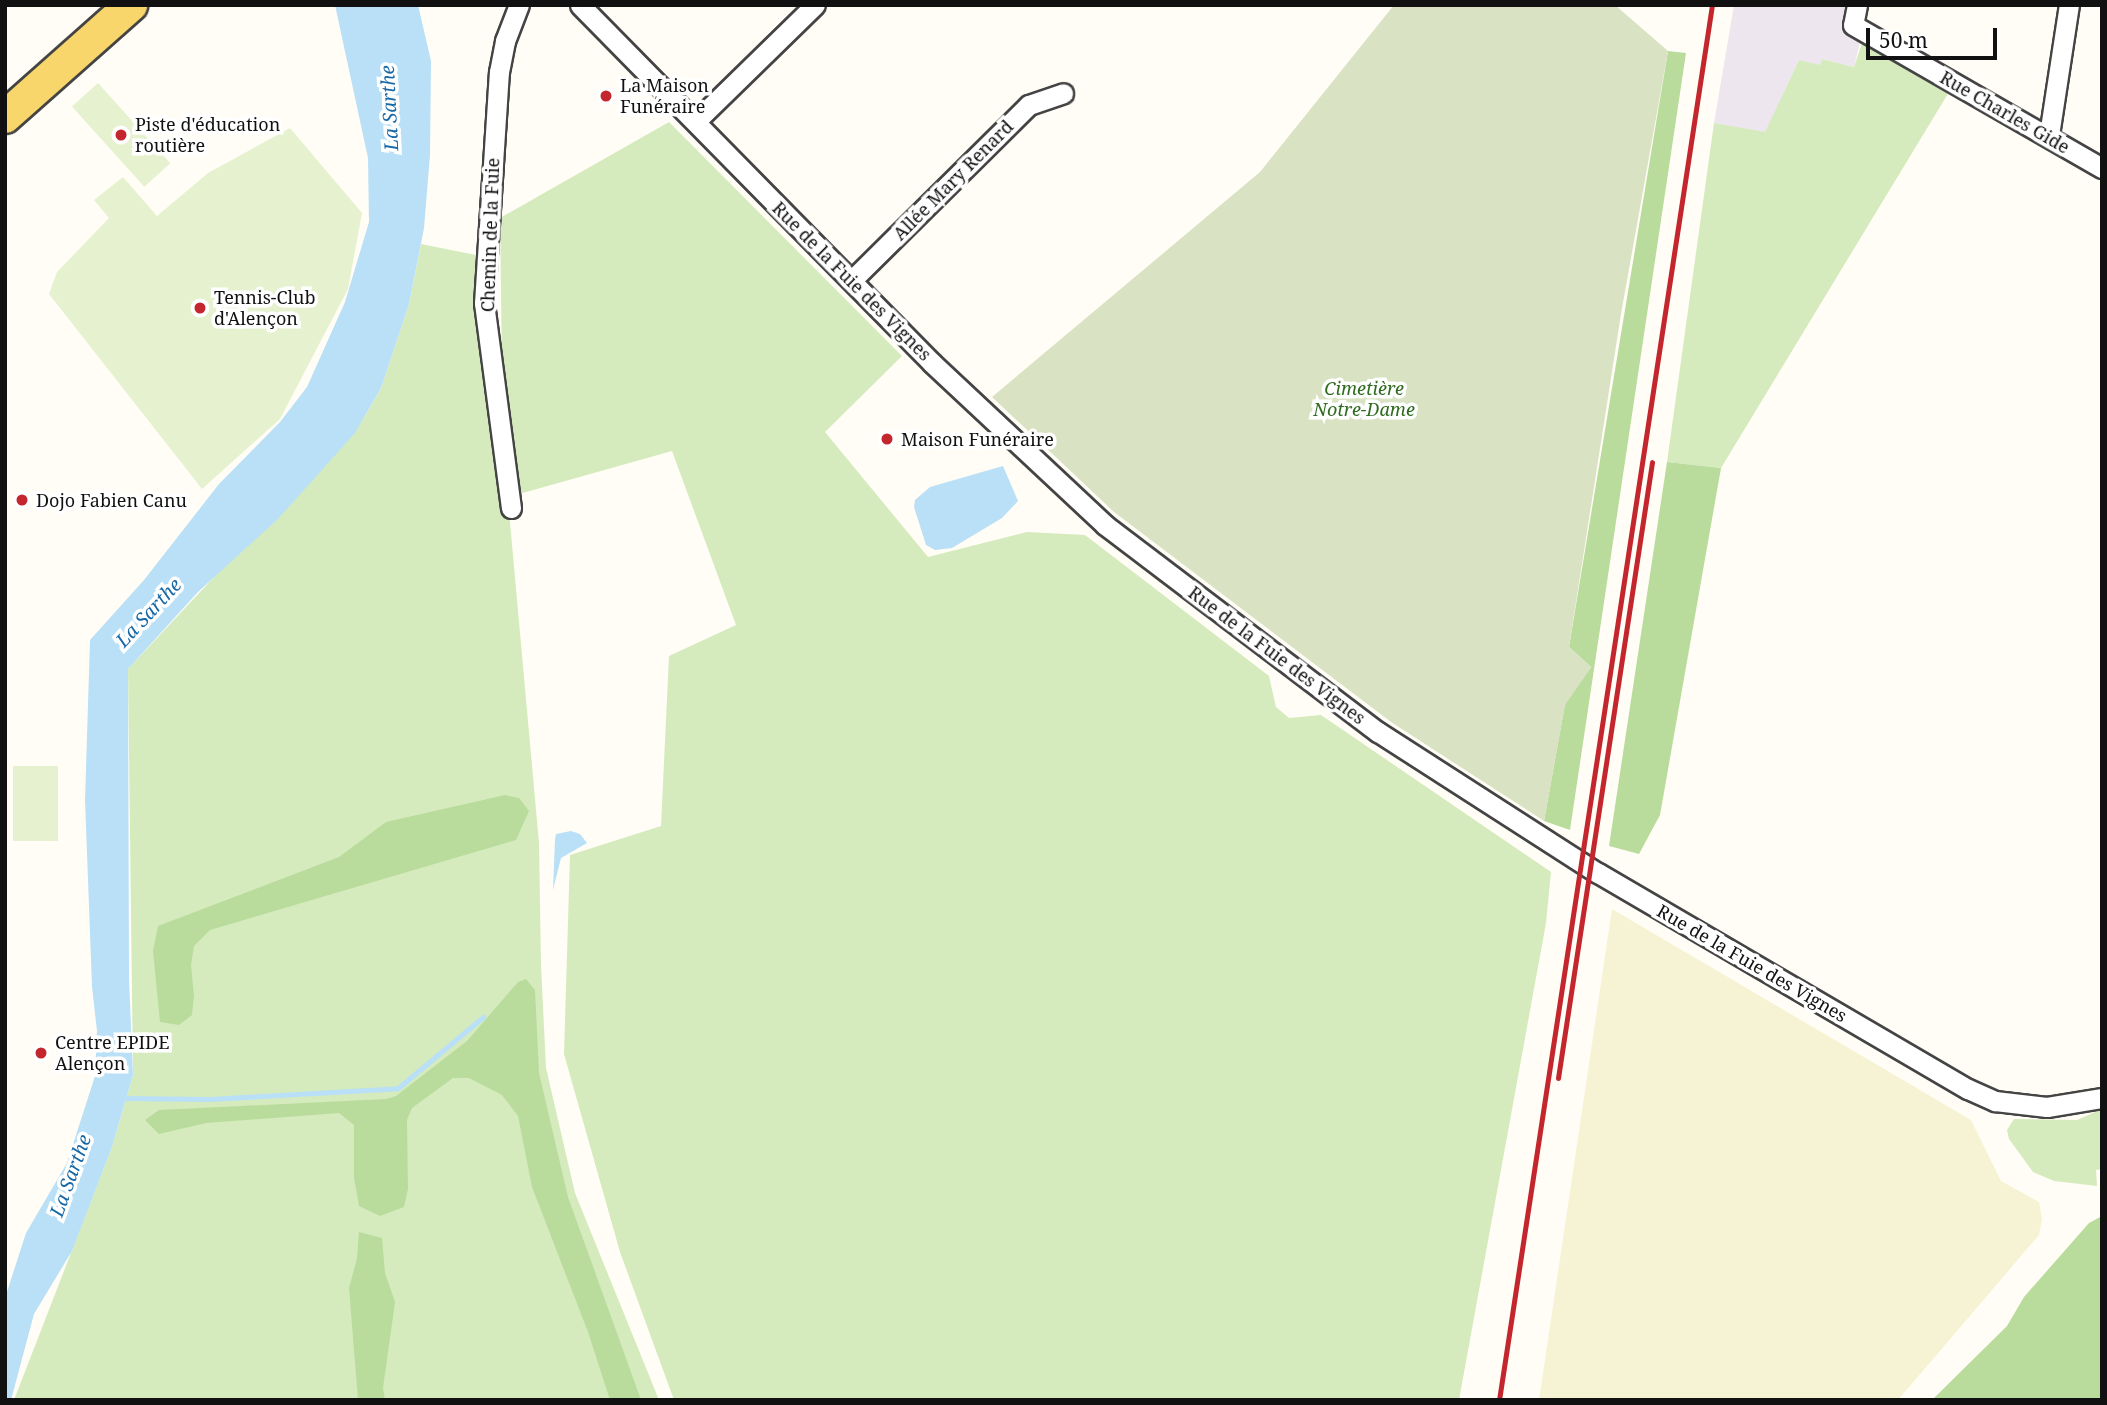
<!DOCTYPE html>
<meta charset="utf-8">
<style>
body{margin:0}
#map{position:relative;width:2107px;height:1405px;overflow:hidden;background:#fffdf5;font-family:"Noto Serif",serif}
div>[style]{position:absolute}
.industrial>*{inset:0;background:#eee6ef}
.farmland>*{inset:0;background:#f6f3d4}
.green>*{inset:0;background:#d5ebbd}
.forest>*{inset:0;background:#b9dc9c}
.cemetery>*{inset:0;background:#d9e3c4}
.pitch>*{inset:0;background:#e6f2cf;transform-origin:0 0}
.water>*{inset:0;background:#b9e0f7}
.stream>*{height:5px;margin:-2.5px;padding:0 2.5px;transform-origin:2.5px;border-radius:2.5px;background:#b9e0f7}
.roads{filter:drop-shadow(2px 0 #444) drop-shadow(-2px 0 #444) drop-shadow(0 2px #444) drop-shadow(0 -2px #444)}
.minor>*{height:19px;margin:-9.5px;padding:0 9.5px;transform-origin:9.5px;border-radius:9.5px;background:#fff}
.primary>*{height:32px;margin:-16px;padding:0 16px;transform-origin:16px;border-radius:16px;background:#f9d66b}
.rail>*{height:5px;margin:-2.5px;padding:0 2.5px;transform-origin:2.5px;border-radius:2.5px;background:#c4262e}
.dots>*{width:19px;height:19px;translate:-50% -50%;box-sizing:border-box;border:4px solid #fff;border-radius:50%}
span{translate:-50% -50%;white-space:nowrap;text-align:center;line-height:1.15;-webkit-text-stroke:7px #fff;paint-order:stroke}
.poi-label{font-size:18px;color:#111}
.left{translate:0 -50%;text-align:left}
.street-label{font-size:18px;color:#111}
.park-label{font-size:18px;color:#2f6b1f;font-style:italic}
.water-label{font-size:19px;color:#1768a6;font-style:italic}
.frame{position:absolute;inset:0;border:7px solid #111;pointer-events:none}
.scale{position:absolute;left:1866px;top:28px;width:131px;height:32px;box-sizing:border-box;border:4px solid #111;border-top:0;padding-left:9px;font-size:21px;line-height:24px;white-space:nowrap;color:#111;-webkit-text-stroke:5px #fff;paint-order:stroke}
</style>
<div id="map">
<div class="industrial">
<i style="clip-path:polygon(1734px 5px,1869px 5px,1854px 67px,1822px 59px,1820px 66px,1799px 60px,1765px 133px,1714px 123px)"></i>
</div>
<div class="farmland">
<i style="clip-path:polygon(1612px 909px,1971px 1120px,2001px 1181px,2039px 1202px,2042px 1219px,2039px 1235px,1898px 1400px,1539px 1400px)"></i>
</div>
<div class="green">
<i style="clip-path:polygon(1863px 40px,1949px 92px,1721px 468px,1667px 462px,1714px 123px,1765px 132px,1799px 60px,1820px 65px,1822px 59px,1854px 67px)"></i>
<i style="clip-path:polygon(669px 122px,902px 356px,825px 432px,928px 557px,1027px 532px,1085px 535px,1269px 676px,1276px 707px,1289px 718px,1321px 715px,1551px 872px,1546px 923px,1459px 1400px,674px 1400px,620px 1252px,564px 1054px,570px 855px,661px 826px,669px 656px,736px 625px,672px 451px,519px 494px,502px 362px,500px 218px)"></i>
<i style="clip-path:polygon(421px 244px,486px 257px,539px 843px,541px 965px,546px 1068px,575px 1193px,659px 1400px,14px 1400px,112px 1147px,133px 1075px,128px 669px,365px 416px,381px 388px,409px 304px)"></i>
<i style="clip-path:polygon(2102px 1109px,2102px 1169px,2096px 1170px,2097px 1186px,2054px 1181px,2033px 1172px,2009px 1139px,2007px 1130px,2014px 1119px,2077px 1120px)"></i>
</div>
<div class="forest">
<i style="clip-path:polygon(1668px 51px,1686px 53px,1570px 830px,1544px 821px,1565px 704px,1591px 667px,1569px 647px)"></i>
<i style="clip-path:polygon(1667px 462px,1721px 468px,1660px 815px,1639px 854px,1609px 846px)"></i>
<i style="clip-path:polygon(505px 795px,519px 798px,529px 811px,516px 840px,210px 930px,194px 946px,191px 965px,194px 996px,192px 1015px,179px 1025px,160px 1022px,153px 951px,158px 926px,339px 857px,386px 822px)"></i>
<i style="clip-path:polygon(526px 979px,535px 990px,539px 1073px,568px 1197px,641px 1400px,610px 1400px,588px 1332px,532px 1187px,518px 1116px,502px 1095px,469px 1078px,453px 1078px,412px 1108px,407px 1120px,408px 1189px,404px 1207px,380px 1216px,359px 1206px,354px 1178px,354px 1125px,339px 1113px,206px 1123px,159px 1134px,145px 1120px,159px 1110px,386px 1099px,396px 1096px,467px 1041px,518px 982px)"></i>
<i style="clip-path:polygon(2102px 1216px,2102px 1400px,1932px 1400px,2007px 1326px,2024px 1297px,2089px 1223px)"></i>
<i style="clip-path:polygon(359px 1232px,382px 1238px,385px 1273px,395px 1302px,383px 1388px,385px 1400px,358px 1400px,349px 1288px,357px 1258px)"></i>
</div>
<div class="cemetery">
<i style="clip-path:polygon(1394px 5px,1615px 5px,1668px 51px,1621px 314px,1569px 647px,1591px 667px,1565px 705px,1544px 821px,1391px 722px,1114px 512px,992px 397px,1260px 172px)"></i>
</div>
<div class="pitch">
<i style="left:98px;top:83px;width:108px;height:35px;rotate:48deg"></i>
<i style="clip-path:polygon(290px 128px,362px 213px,348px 289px,280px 419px,202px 489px,49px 294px,57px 272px,109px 218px,94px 200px,123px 177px,157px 216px,208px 173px)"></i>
<i style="left:13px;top:766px;width:45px;height:75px"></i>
</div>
<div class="water">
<i style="clip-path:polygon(335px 5px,418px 5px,431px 61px,430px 155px,424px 228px,409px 304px,381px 388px,355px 433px,278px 519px,198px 592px,128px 669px,129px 979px,133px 1075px,112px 1147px,72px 1251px,34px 1314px,11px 1400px,5px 1400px,5px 1298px,26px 1233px,67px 1163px,95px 1076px,97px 1031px,92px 987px,85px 800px,90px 640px,144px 580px,219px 484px,280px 422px,307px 387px,345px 302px,369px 222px,368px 158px)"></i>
<i style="clip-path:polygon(1003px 466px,1018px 501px,1002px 518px,952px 548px,935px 550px,926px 545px,914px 507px,915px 500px,930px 487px)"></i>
<i style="clip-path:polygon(571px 831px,580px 834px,587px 843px,561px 858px,553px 890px,555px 839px,556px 834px)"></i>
</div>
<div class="stream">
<i style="left:120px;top:1098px;width:90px;rotate:0.6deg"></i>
<i style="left:210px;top:1099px;width:188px;rotate:-3.3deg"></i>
<i style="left:398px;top:1088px;width:111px;rotate:-39.9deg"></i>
</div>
<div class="roads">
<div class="minor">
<i style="left:580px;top:5px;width:502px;rotate:45.48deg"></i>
<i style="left:932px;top:363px;width:237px;rotate:43.1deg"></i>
<i style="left:1105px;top:525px;width:343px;rotate:37.2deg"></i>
<i style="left:1378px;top:732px;width:261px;rotate:32.7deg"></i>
<i style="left:1598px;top:873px;width:428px;rotate:30.3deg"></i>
<i style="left:1968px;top:1089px;width:30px;rotate:24deg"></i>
<i style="left:1995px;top:1101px;width:52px;rotate:6.6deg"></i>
<i style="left:2047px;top:1107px;width:56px;rotate:-9.3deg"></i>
<i style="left:1857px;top:5px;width:20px;rotate:101deg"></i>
<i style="left:1853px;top:25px;width:287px;rotate:29.9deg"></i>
<i style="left:696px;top:121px;width:166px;rotate:-44.3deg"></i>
<i style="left:2049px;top:135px;width:132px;rotate:-81.3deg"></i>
<i style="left:852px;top:280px;width:249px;rotate:-44.7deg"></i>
<i style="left:1029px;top:105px;width:36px;rotate:-19deg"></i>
<i style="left:511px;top:508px;width:207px;rotate:-97.5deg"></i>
<i style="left:484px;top:303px;width:231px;rotate:-86.3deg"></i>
<i style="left:499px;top:72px;width:32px;rotate:-79deg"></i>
<i style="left:505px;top:41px;width:39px;rotate:-69deg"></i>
</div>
<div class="primary">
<i style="left:5px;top:117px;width:169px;rotate:-41.6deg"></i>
</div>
</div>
<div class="rail">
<i style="left:1558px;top:1078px;width:623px;rotate:-81.32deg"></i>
<i style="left:1499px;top:1400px;width:1411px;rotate:-81.32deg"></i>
</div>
<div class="dots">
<i style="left:606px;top:96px;background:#c4262e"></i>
<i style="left:121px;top:135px;background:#c4262e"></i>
<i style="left:200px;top:308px;background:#c4262e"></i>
<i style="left:887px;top:439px;background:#c4262e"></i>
<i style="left:22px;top:500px;background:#c4262e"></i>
<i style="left:41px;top:1053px;background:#c4262e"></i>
</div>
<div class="poi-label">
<span class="left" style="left:620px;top:96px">La Maison<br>Funéraire</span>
<span class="left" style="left:135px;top:135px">Piste d'éducation<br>routière</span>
<span class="left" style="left:214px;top:308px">Tennis-Club<br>d'Alençon</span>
<span class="left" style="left:901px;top:439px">Maison Funéraire</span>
<span class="left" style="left:36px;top:500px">Dojo Fabien Canu</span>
<span class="left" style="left:55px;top:1053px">Centre EPIDE<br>Alençon</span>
</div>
<div class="street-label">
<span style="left:2005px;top:112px;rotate:30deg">Rue Charles Gide</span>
<span style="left:953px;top:180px;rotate:-45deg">Allée Mary Renard</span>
<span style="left:490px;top:235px;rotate:-88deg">Chemin de la Fuie</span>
<span style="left:852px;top:281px;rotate:45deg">Rue de la Fuie des Vignes</span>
<span style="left:1277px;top:655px;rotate:37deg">Rue de la Fuie des Vignes</span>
<span style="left:1752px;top:963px;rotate:30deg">Rue de la Fuie des Vignes</span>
</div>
<div class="park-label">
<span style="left:1364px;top:399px">Cimetière<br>Notre-Dame</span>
</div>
<div class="water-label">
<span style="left:390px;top:108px;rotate:-93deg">La Sarthe</span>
<span style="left:149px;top:613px;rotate:-47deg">La Sarthe</span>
<span style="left:71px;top:1176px;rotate:-70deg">La Sarthe</span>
</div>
<div class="frame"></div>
<div class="scale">50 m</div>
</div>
